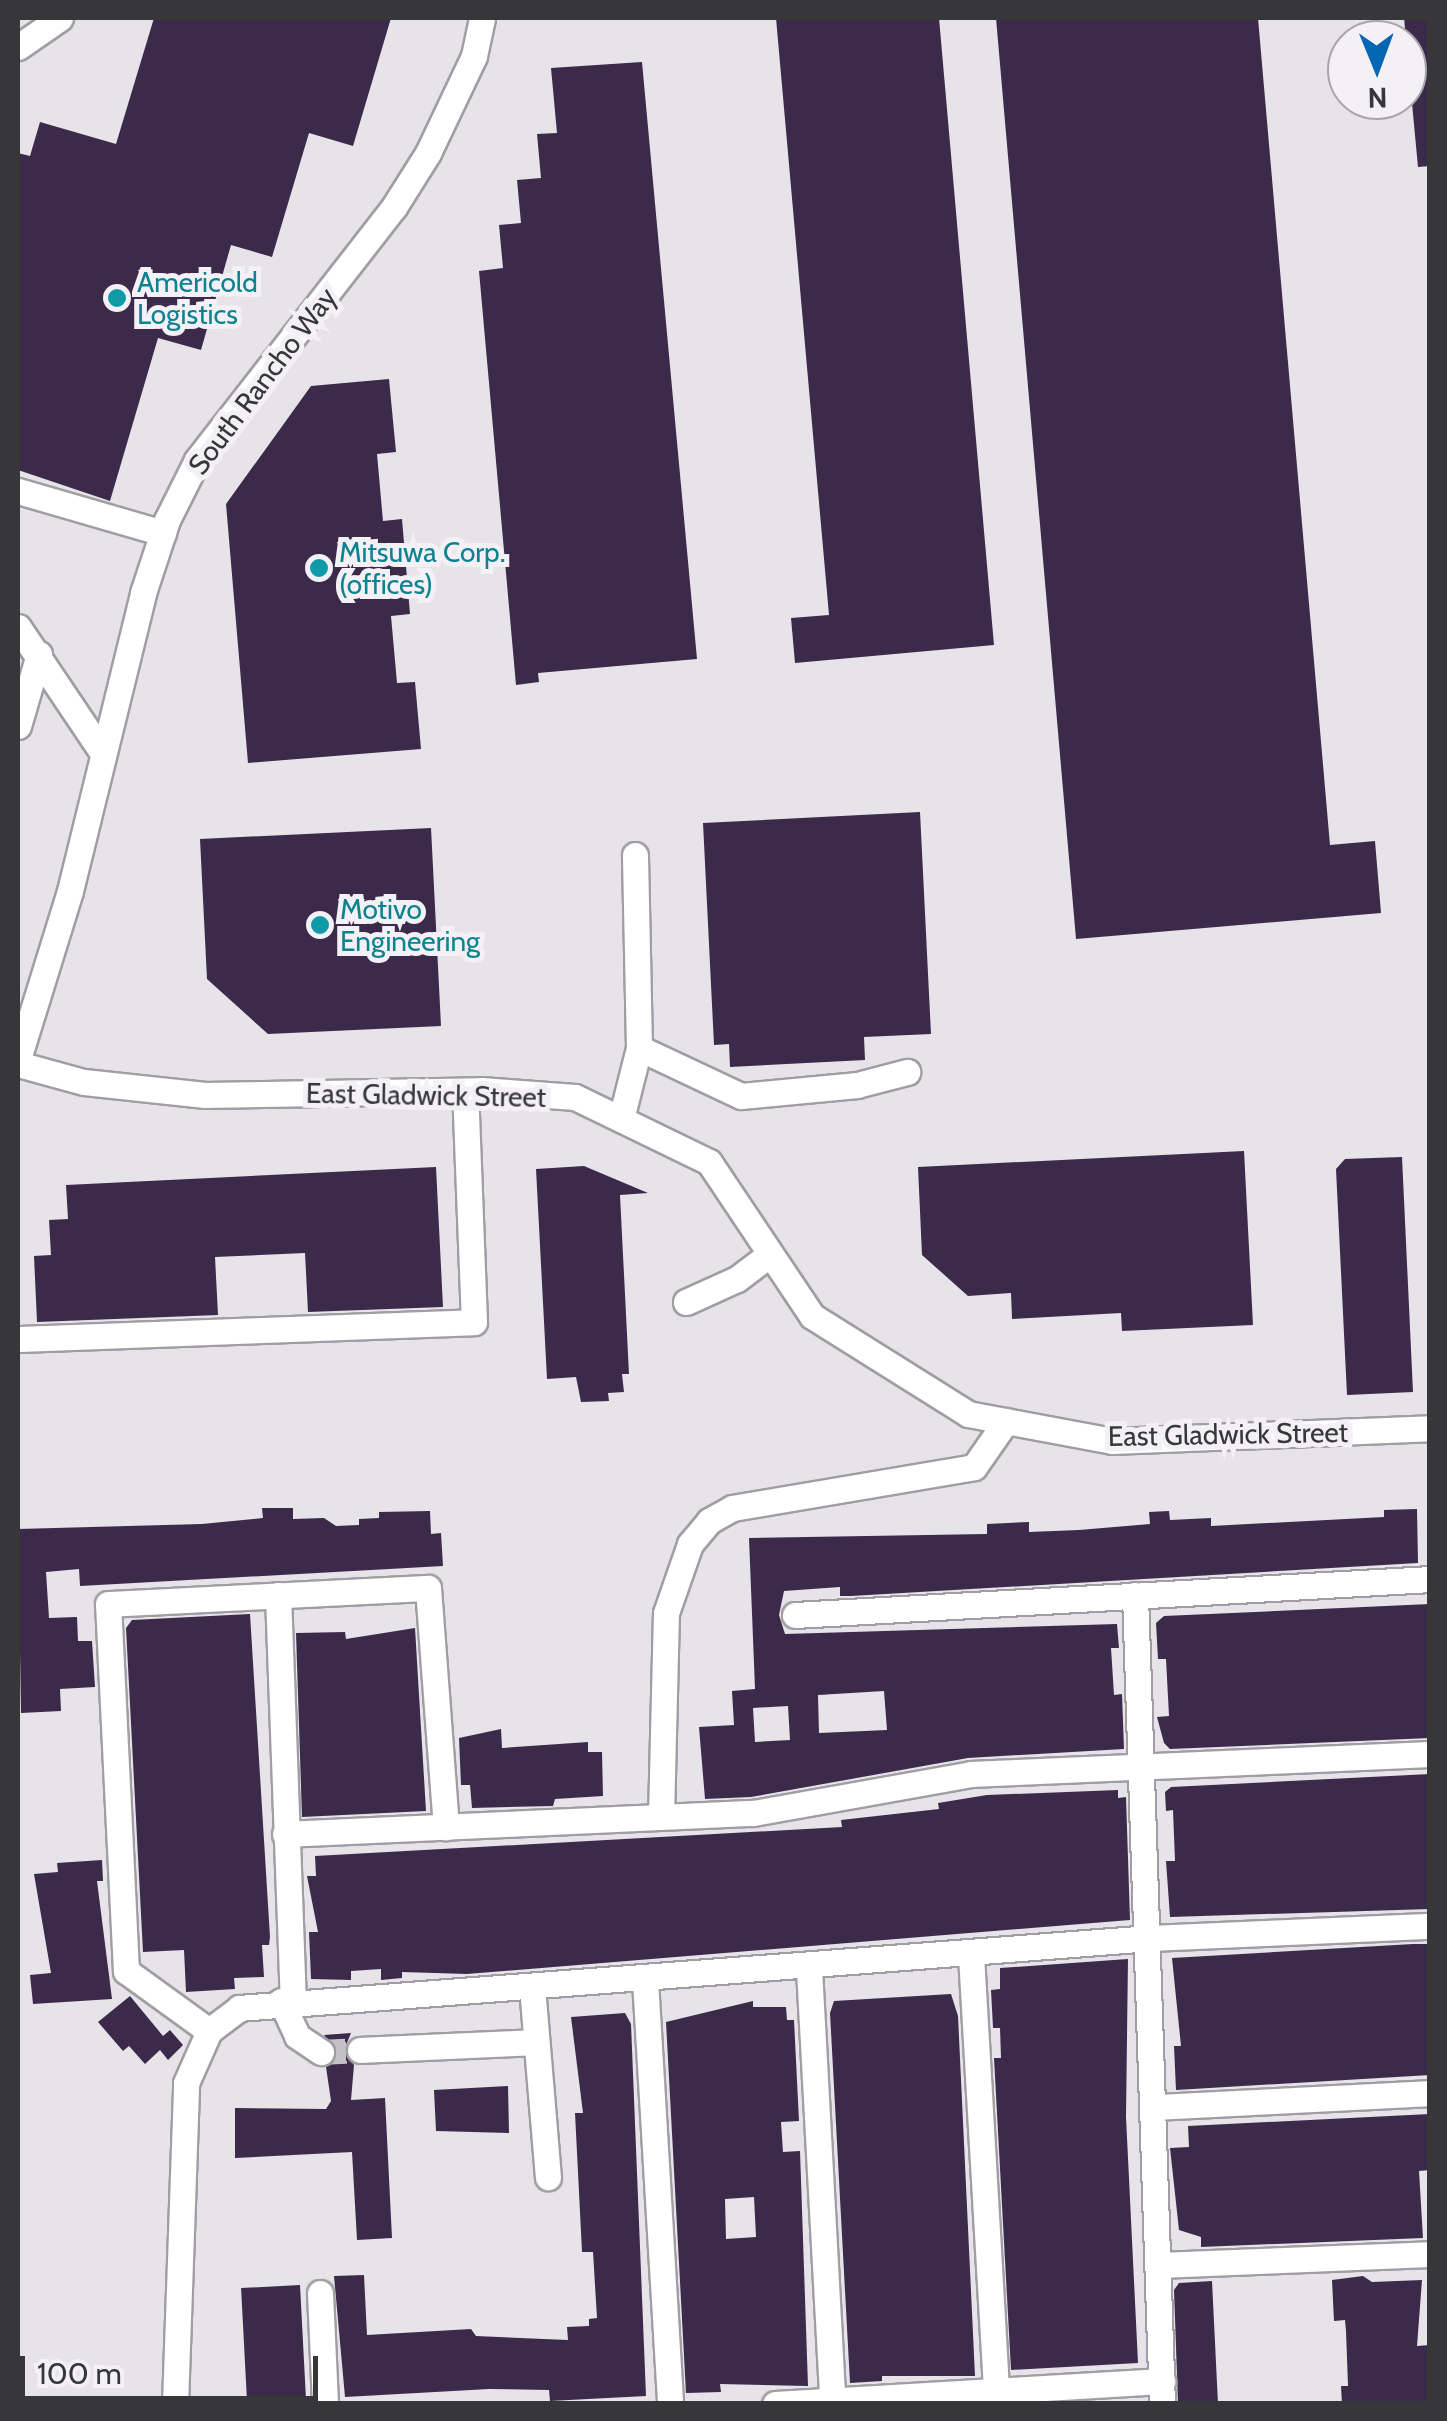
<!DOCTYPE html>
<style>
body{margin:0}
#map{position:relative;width:1447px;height:2421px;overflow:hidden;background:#e6e3e9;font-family:Cabin,sans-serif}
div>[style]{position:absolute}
.building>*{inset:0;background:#3c2a4b;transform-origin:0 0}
.minor-tunnel>*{height:25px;margin-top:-12.5px;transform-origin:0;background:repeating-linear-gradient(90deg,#c3c0c6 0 25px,transparent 0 37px)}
.roads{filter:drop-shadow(2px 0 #a19ea3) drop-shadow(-2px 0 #a19ea3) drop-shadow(0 2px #a19ea3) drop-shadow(0 -2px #a19ea3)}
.minor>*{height:25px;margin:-12.5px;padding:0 12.5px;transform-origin:12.5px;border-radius:12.5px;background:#fff}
.dots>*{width:28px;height:28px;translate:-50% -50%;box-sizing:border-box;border:5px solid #f3f0f6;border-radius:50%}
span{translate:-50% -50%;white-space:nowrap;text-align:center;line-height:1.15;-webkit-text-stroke:10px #f3f0f6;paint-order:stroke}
.culture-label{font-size:28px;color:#0d838f}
.left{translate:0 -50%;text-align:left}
.street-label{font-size:28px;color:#373638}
.frame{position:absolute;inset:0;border:20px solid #373638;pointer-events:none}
.north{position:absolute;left:1327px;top:20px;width:100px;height:100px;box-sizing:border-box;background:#f3f0f6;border:2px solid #a8a6aa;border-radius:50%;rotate:179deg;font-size:28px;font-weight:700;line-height:40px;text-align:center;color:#373638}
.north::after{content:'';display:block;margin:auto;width:35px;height:45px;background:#0566b3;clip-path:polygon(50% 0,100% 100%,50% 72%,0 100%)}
.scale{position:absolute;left:20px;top:2356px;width:298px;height:45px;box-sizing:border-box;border:5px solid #373638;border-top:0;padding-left:12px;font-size:30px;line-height:35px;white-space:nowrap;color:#373638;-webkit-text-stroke:8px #f3f0f6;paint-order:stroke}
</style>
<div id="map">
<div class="building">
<i style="clip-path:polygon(154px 18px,391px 18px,353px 146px,309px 133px,272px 257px,231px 245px,201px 350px,158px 338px,110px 501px,18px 470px,18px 153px,30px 156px,40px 122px,116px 144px)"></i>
<i style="clip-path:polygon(776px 18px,939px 18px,994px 645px,795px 663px,791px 618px,829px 615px)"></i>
<i style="clip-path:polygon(996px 18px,1258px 18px,1330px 845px,1375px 841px,1381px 913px,1076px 939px)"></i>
<i style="clip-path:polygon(1404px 18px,1430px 18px,1430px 166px,1418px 167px)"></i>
<i style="clip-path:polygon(642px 62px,697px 659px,538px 673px,539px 682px,516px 685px,479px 271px,503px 268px,499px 225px,521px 223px,517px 180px,541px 178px,537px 134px,557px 133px,551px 68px)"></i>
<i style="clip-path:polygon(389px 379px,396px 452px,377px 454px,383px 521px,402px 519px,410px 614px,391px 616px,397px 683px,415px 682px,421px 749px,248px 763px,226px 504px,311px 386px)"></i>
<i style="clip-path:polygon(920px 812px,931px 1034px,864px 1037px,865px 1060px,730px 1067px,729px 1044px,714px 1045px,703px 823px)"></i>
<i style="clip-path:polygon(431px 828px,441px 1026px,268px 1034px,207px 979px,200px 839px)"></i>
<i style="clip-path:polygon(1244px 1151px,1253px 1325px,1122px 1331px,1121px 1313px,1012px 1319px,1011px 1293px,968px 1296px,922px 1255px,918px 1167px)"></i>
<i style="clip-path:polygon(1402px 1157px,1413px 1392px,1347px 1395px,1336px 1169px,1345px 1159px)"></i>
<i style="clip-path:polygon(584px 1166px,648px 1193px,620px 1195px,629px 1374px,622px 1374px,624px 1392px,608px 1393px,609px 1401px,581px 1402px,576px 1377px,547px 1379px,536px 1169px)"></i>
<i style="clip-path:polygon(436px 1167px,443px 1307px,308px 1312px,305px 1253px,215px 1257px,218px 1315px,37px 1322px,34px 1256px,51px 1255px,49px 1220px,68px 1219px,66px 1185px)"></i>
<i style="clip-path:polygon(262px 1508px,293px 1508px,293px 1519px,324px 1518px,336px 1526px,359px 1525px,359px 1519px,379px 1518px,379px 1512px,430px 1511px,431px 1534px,441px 1533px,443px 1566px,80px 1586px,79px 1569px,46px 1572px,49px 1618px,77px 1617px,78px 1641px,92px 1641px,95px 1687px,60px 1689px,61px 1711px,21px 1713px,18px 1529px,202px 1524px,263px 1518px)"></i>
<i style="clip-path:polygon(evenodd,1417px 1509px,1418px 1563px,851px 1596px,840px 1596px,840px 1587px,784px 1591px,779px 1615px,785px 1634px,1117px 1624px,1119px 1648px,1111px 1648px,1114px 1695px,1122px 1694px,1124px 1749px,968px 1758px,751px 1797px,705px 1799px,699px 1727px,734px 1725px,732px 1691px,755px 1689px,749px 1538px,987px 1534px,987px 1524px,1029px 1522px,1029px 1532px,1079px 1530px,1150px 1524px,1149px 1512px,1169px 1511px,1170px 1520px,1211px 1518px,1211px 1526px,1384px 1517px,1384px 1510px,1417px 1509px,884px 1691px,887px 1730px,819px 1733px,818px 1695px,884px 1691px,1417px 1509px,788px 1706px,790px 1740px,755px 1742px,753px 1708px,788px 1706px)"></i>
<i style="clip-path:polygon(1430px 1604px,1430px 1738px,1170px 1749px,1164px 1743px,1157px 1717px,1169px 1716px,1166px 1659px,1158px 1659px,1156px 1623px,1164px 1616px)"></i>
<i style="clip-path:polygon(250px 1614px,270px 1937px,269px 1945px,262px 1945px,264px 1977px,234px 1978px,235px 1989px,186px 1992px,184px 1950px,143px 1952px,126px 1628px,132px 1620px)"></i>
<i style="clip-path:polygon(415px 1628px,426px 1811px,302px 1817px,296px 1633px,345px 1632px,346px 1639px)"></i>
<i style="clip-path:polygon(501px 1729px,502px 1748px,588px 1742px,588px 1752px,602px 1752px,603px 1796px,555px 1799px,553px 1806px,472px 1808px,470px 1785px,461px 1785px,459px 1738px)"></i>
<i style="clip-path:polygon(1430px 1774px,1430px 1909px,1170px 1917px,1166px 1861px,1175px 1861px,1173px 1810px,1166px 1811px,1165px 1792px,1171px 1787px)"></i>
<i style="clip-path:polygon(1118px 1790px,1118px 1798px,1126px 1797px,1130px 1920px,467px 1974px,402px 1972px,402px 1978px,381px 1980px,381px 1969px,351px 1971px,351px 1980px,311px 1979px,309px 1932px,318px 1932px,307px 1876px,316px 1876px,315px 1856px,842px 1827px,841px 1820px,939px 1809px,938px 1803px,987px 1795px)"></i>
<i style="clip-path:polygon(102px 1860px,103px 1881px,97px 1881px,112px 1999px,33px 2004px,30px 1975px,51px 1973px,34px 1874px,58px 1872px,57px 1863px)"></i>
<i style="clip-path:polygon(1413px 1944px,1430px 1944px,1430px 2075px,1176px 2090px,1174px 2046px,1181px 2046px,1172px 1958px)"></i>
<i style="clip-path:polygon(1128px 1959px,1126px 2117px,1138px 2363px,1011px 2370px,994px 2058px,1001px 2058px,1000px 2028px,993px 2028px,991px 1990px,1000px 1989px,1000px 1968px)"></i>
<i style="clip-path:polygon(951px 1994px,958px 2016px,975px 2376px,882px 2376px,882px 2381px,850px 2383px,830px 2013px,834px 2001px)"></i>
<i style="clip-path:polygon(130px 1996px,163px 2036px,170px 2030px,183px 2045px,168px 2060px,160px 2050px,145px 2064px,129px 2046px,123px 2051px,98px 2022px)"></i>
<i style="clip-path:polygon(evenodd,753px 2001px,753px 2007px,786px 2007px,787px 2020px,794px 2020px,799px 2121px,781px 2122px,783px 2152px,800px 2151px,808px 2386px,720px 2384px,721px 2392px,686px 2393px,666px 2022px,753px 2001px,754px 2197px,756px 2237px,726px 2239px,725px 2199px,754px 2197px)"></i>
<i style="clip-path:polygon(625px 2013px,631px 2024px,646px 2396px,550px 2401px,549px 2390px,489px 2389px,345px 2397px,334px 2276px,364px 2275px,367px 2335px,471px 2329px,476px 2336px,568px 2340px,567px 2327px,589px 2326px,589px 2319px,597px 2318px,593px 2252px,582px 2252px,575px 2113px,583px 2113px,571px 2017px)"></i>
<i style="clip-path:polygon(351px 2033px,344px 2050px,354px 2065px,351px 2100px,385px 2098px,392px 2238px,357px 2240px,352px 2152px,235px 2158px,235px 2108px,326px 2109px,331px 2101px,326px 2067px,337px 2052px,324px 2035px)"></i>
<i style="clip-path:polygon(508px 2086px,509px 2133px,436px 2131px,434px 2090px)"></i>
<i style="clip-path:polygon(1430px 2114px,1430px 2170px,1419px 2171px,1423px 2238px,1201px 2247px,1201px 2237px,1179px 2230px,1170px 2148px,1189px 2147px,1188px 2126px)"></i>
<i style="clip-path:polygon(1363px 2276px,1372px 2282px,1422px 2280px,1417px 2346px,1430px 2345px,1430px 2404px,1342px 2404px,1341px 2386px,1348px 2386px,1346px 2331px,1345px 2320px,1334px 2321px,1332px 2280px)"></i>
<i style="clip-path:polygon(1212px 2281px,1218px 2404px,1178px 2404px,1174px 2290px,1179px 2283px)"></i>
<i style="left:300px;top:2285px;width:119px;height:59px;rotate:87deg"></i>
</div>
<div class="minor-tunnel">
<i style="left:321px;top:2052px;width:39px;rotate:-3deg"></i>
</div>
<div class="roads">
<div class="minor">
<i style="left:18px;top:47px;width:51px;rotate:-34.6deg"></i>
<i style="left:18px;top:491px;width:151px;rotate:16.2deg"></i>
<i style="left:18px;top:627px;width:151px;rotate:56.1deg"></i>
<i style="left:18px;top:726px;width:75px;rotate:-73.7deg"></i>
<i style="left:639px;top:1048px;width:113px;rotate:25.2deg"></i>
<i style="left:741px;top:1096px;width:117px;rotate:-5.4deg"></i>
<i style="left:857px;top:1085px;width:52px;rotate:-14.6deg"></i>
<i style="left:18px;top:1059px;width:176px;rotate:-72.8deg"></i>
<i style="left:70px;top:891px;width:307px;rotate:-76.2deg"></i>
<i style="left:143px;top:593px;width:77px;rotate:-71.8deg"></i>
<i style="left:167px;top:520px;width:67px;rotate:-63.4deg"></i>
<i style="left:197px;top:460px;width:321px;rotate:-52.1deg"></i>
<i style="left:394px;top:207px;width:64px;rotate:-57.8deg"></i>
<i style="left:428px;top:153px;width:107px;rotate:-64.6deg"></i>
<i style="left:474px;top:56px;width:39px;rotate:-78deg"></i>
<i style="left:18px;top:1064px;width:68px;rotate:15.3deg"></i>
<i style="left:84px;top:1082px;width:122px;rotate:6.1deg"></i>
<i style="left:205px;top:1095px;width:276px;rotate:-1deg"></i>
<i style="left:481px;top:1090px;width:94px;rotate:4.3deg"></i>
<i style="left:575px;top:1097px;width:149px;rotate:25.9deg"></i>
<i style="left:709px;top:1162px;width:185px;rotate:56.2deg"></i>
<i style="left:812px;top:1316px;width:184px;rotate:32.1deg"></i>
<i style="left:968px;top:1414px;width:147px;rotate:10.6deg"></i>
<i style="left:1112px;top:1441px;width:318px;rotate:-2.3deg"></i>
<i style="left:621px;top:1119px;width:73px;rotate:-75.8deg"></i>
<i style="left:639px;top:1048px;width:193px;rotate:-91.2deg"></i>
<i style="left:686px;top:1302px;width:56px;rotate:-24.3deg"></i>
<i style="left:737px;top:1279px;width:41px;rotate:-37.1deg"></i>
<i style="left:18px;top:1339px;width:456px;rotate:-2.1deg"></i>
<i style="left:474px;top:1322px;width:231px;rotate:-92.2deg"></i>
<i style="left:278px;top:1595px;width:405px;rotate:87.9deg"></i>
<i style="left:1135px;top:1595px;width:809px;rotate:88.09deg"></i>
<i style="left:795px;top:1615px;width:636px;rotate:-3.24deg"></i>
<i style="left:661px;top:1817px;width:204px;rotate:-88.6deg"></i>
<i style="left:666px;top:1613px;width:73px;rotate:-70.8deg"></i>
<i style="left:690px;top:1544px;width:30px;rotate:-50deg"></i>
<i style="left:709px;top:1521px;width:26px;rotate:-29deg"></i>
<i style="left:732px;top:1508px;width:245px;rotate:-9.6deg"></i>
<i style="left:974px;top:1467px;width:56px;rotate:-55.2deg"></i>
<i style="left:285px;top:1834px;width:468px;rotate:-2.6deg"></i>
<i style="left:753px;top:1813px;width:221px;rotate:-10.1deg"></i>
<i style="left:971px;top:1774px;width:459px;rotate:-2.5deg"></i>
<i style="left:971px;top:1955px;width:436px;rotate:86.7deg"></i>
<i style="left:809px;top:1969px;width:432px;rotate:86.9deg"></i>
<i style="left:645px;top:1980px;width:425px;rotate:86.6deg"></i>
<i style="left:532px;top:1987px;width:191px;rotate:85.2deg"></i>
<i style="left:281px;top:2001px;width:38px;rotate:65deg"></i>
<i style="left:297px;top:2036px;width:29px;rotate:34deg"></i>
<i style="left:209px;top:2031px;width:102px;rotate:-144.1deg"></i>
<i style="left:126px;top:1971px;width:367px;rotate:-92.8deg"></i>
<i style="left:108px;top:1604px;width:320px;rotate:-2.9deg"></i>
<i style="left:428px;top:1588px;width:240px;rotate:85.7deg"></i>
<i style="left:360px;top:2050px;width:176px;rotate:-2.6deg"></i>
<i style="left:1156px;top:2107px;width:274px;rotate:-2.9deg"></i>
<i style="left:1159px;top:2265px;width:271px;rotate:-2.3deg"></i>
<i style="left:320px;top:2293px;width:111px;rotate:87.4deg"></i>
<i style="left:175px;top:2404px;width:321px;rotate:-88deg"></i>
<i style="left:186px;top:2083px;width:57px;rotate:-66.1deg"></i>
<i style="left:209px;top:2031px;width:38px;rotate:-37deg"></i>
<i style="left:239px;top:2008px;width:915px;rotate:-4.39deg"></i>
<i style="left:1151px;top:1938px;width:279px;rotate:-2.5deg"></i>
<i style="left:775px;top:2404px;width:388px;rotate:-3.4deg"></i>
</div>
</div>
<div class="dots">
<i style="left:117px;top:298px;background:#0f9aa8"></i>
<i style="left:319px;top:568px;background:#0f9aa8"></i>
<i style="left:320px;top:925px;background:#0f9aa8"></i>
</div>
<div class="culture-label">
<span class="left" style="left:137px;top:298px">Americold<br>Logistics</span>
<span class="left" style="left:339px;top:568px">Mitsuwa Corp.<br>(offices)</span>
<span class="left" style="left:340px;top:925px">Motivo<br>Engineering</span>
</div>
<div class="street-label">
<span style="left:262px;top:381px;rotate:-53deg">South Rancho Way</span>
<span style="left:426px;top:1095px;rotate:1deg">East Gladwick Street</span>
<span style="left:1228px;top:1434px;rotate:-1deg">East Gladwick Street</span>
</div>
<div class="frame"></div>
<div class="north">N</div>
<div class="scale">100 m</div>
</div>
